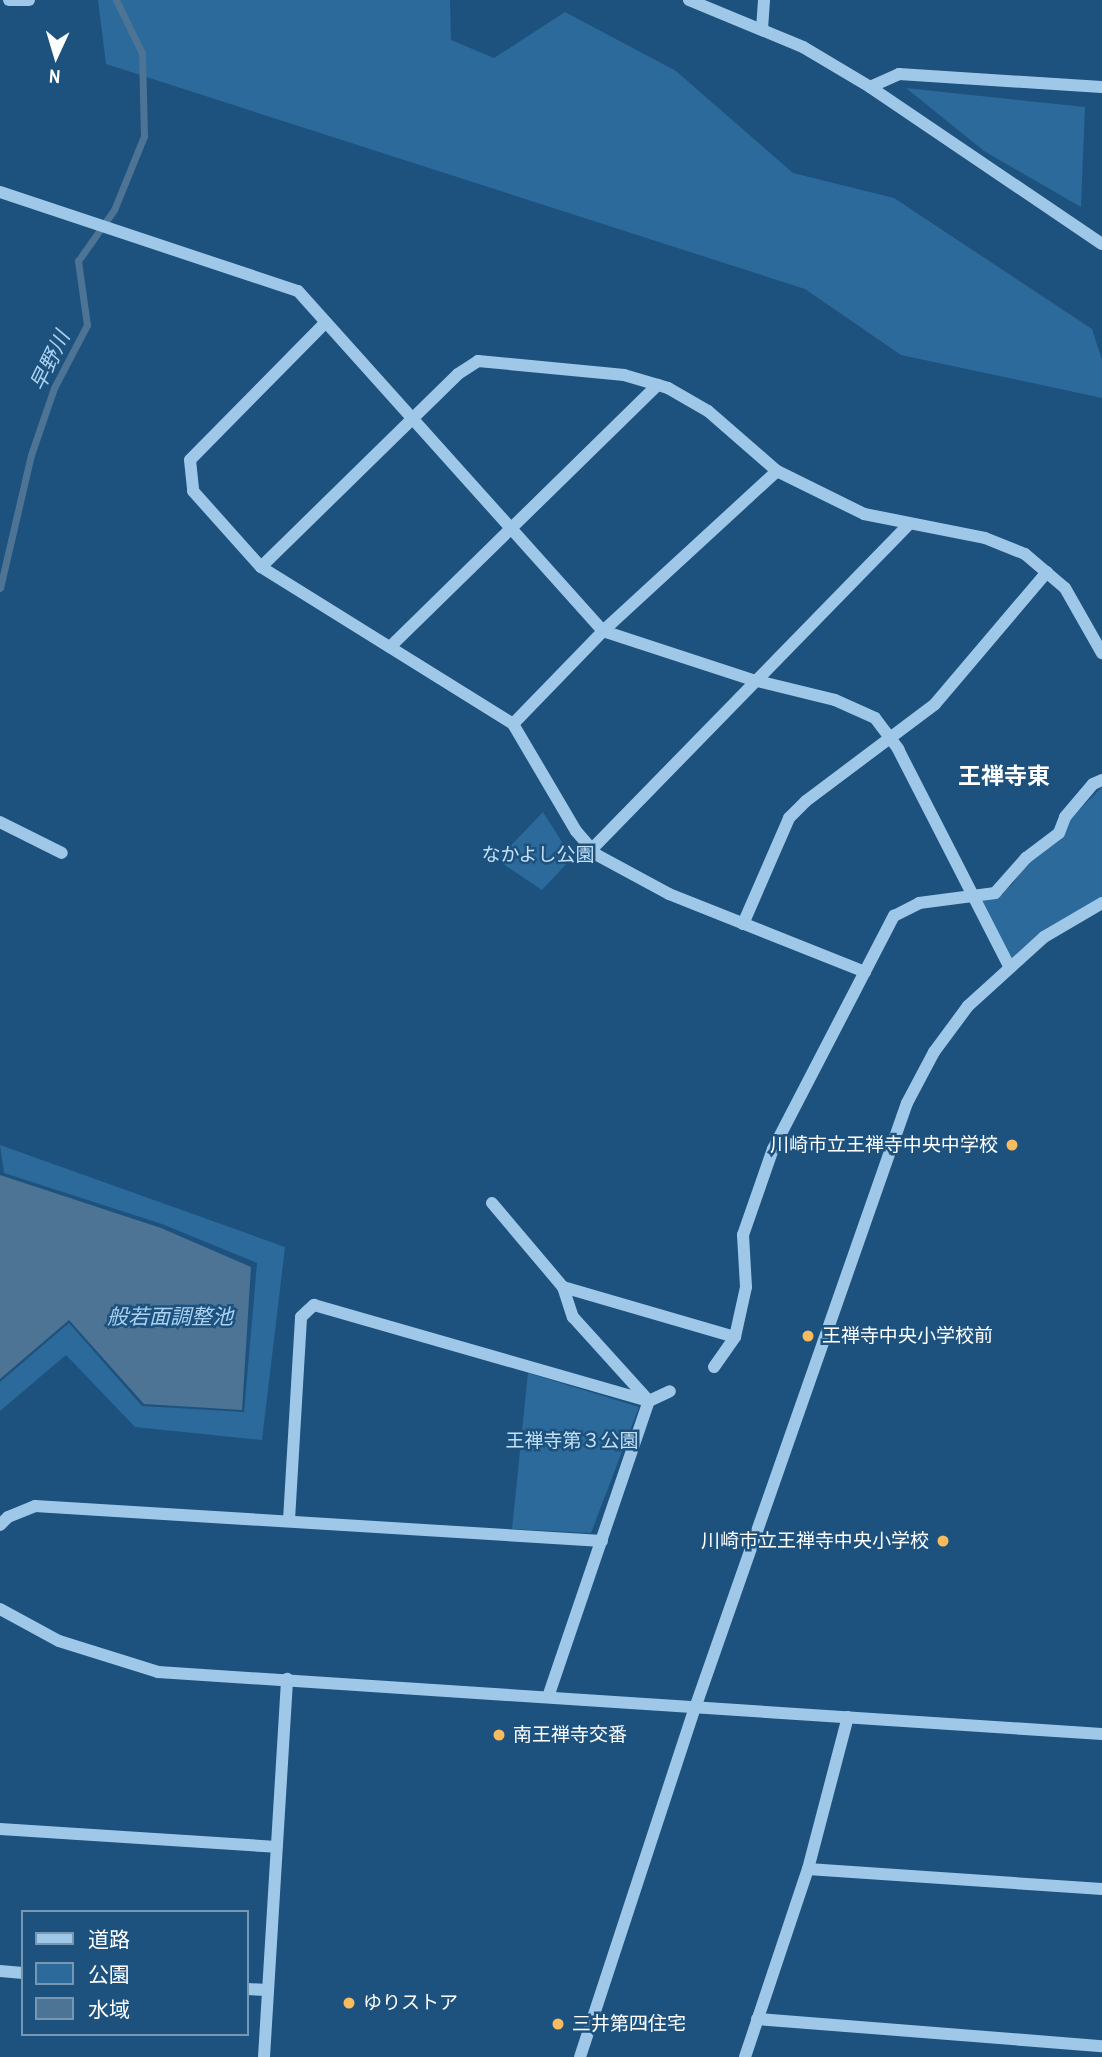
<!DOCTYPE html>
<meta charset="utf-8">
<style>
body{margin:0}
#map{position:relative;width:1102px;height:2057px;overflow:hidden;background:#1d517e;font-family:"Archivo Narrow","Noto Sans JP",sans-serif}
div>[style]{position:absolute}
.green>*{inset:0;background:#2c6a9b}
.water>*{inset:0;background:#4d7495}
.stream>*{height:7px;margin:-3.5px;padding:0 3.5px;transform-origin:3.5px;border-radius:3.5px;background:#4d7495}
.minor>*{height:12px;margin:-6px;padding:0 6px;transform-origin:6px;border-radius:6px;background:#9fc8e8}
.dots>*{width:19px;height:19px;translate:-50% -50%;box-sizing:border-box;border:4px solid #1d517e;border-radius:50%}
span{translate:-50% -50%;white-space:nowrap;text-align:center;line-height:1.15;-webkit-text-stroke:5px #1d517e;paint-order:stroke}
.park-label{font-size:19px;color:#c3e0f6}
.poi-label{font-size:19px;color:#fff}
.right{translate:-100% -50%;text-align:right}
.left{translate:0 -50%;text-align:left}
.water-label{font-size:21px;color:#abd2f0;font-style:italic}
.quarter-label{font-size:23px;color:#fff;font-weight:700}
.legend{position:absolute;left:21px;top:1910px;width:228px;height:126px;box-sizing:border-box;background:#1d517e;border:2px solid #7797b2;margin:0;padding:9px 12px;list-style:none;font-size:21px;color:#fff}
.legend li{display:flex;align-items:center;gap:14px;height:35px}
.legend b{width:35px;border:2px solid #7797b2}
.north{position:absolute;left:21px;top:21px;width:70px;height:70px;-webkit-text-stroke:5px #1d517e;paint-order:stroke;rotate:184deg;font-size:19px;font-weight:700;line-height:28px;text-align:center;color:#fff}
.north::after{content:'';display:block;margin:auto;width:24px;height:32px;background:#fff;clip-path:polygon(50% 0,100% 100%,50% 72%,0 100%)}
</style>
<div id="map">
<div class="green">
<i style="clip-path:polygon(98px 0,450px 0,451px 40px,494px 58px,565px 12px,676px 71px,793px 173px,894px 198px,1092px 329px,1102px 360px,1102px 398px,901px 355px,805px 289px,106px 64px)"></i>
<i style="clip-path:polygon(906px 88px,1085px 107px,1081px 207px,984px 151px)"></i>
<i style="clip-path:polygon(1102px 787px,1102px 899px,1040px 935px,1011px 960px,977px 901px,997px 896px,1012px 885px,1029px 860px)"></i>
<i style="clip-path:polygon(543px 812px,572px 858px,542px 890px,497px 860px)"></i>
<i style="clip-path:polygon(0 1145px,285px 1247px,262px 1440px,135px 1427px,66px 1355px,0 1411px,0 1382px,69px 1323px,142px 1406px,244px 1412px,257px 1263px,162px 1224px,4px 1173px)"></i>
<i style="clip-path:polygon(528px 1373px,639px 1407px,591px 1533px,512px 1529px)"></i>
</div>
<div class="water">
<i style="clip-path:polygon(0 1175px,161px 1228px,251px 1267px,242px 1410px,144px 1404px,69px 1320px,0 1379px)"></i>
</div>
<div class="stream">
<i style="left:0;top:588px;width:137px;rotate:-76.9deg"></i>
<i style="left:31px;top:455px;width:71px;rotate:-71.1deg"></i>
<i style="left:54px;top:388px;width:71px;rotate:-62.4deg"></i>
<i style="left:87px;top:325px;width:65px;rotate:-98deg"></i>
<i style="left:78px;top:261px;width:62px;rotate:-54.8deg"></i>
<i style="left:114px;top:210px;width:80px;rotate:-67.9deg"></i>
<i style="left:144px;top:136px;width:83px;rotate:-91.4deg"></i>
<i style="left:142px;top:53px;width:59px;rotate:-116.1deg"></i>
</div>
<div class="minor">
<i style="left:9px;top:0;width:20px"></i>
<i style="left:689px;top:0;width:123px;rotate:22.4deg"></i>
<i style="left:803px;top:47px;width:78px;rotate:30.8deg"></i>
<i style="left:870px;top:87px;width:280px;rotate:34.1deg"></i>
<i style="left:762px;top:29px;width:29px;rotate:-86deg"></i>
<i style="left:870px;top:87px;width:32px;rotate:-24deg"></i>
<i style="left:899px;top:74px;width:203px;rotate:3.7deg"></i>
<i style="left:0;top:192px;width:314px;rotate:18.4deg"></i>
<i style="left:298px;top:291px;width:457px;rotate:48.1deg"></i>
<i style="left:603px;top:631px;width:158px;rotate:18.1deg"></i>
<i style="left:753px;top:680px;width:84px;rotate:13.7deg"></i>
<i style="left:835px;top:700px;width:44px;rotate:24.2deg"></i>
<i style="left:875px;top:718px;width:39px;rotate:53deg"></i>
<i style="left:898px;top:749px;width:244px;rotate:62.9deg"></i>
<i style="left:325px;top:323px;width:192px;rotate:134.6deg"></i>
<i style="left:190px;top:460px;width:31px;rotate:84deg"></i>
<i style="left:193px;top:491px;width:102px;rotate:48.2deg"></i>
<i style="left:261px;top:567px;width:297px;rotate:31.9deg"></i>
<i style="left:513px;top:724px;width:124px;rotate:59.5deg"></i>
<i style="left:576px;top:831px;width:32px;rotate:49deg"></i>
<i style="left:597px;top:855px;width:82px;rotate:28.4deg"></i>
<i style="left:669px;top:894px;width:211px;rotate:21.7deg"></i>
<i style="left:261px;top:567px;width:276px;rotate:-44.4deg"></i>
<i style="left:458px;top:374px;width:24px;rotate:-33deg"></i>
<i style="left:478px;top:361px;width:147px;rotate:5.5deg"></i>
<i style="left:624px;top:375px;width:46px;rotate:16.5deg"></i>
<i style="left:668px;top:388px;width:46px;rotate:29.9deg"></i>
<i style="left:708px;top:411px;width:91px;rotate:41deg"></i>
<i style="left:777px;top:471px;width:97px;rotate:26.3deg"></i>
<i style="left:864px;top:514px;width:123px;rotate:11.2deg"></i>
<i style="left:985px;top:538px;width:43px;rotate:21.8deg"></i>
<i style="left:1025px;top:554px;width:52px;rotate:40.4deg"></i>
<i style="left:1065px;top:588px;width:75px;rotate:60.4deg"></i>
<i style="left:390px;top:647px;width:375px;rotate:-44.4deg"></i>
<i style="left:513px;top:724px;width:129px;rotate:-45.9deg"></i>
<i style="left:603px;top:631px;width:236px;rotate:-42.6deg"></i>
<i style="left:0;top:822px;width:69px;rotate:26.6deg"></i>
<i style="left:592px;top:849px;width:451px;rotate:-45.7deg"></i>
<i style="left:743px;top:924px;width:116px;rotate:-66.5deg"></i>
<i style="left:789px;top:818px;width:24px;rotate:-45deg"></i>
<i style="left:806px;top:801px;width:161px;rotate:-36.9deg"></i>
<i style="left:935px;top:704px;width:173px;rotate:-49.7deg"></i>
<i style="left:492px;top:1203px;width:110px;rotate:49.8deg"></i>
<i style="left:563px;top:1287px;width:179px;rotate:16.2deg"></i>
<i style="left:563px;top:1287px;width:32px;rotate:72deg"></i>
<i style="left:573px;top:1317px;width:113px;rotate:47.9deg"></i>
<i style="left:714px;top:1367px;width:37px;rotate:-55deg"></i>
<i style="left:735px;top:1337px;width:51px;rotate:-77.6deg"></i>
<i style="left:746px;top:1287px;width:52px;rotate:-93.3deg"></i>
<i style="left:743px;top:1235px;width:91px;rotate:-70.8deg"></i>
<i style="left:773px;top:1149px;width:263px;rotate:-62.6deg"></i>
<i style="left:894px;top:916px;width:28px;rotate:-27deg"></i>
<i style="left:919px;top:903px;width:77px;rotate:-7.5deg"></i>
<i style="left:995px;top:893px;width:47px;rotate:-48.5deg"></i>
<i style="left:1026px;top:858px;width:41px;rotate:-37.1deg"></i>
<i style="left:1059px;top:833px;width:17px;rotate:-69deg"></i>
<i style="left:1065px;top:817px;width:43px;rotate:-49.7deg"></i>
<i style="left:1093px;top:784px;width:10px;rotate:-24deg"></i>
<i style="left:289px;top:1520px;width:203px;rotate:-86.6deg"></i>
<i style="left:301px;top:1317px;width:18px;rotate:-43deg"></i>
<i style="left:314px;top:1305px;width:348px;rotate:16deg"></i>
<i style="left:0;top:1525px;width:11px;rotate:-45deg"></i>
<i style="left:8px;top:1517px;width:29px;rotate:-22deg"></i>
<i style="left:35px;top:1506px;width:568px;rotate:3.53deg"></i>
<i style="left:0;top:1609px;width:67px;rotate:28.5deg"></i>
<i style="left:59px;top:1641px;width:104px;rotate:17.4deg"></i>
<i style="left:158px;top:1672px;width:946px;rotate:3.76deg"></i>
<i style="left:548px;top:1697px;width:313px;rotate:-71.2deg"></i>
<i style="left:649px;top:1401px;width:23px;rotate:-25deg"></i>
<i style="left:0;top:1829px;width:277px;rotate:3.7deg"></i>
<i style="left:808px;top:1869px;width:295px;rotate:3.9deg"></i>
<i style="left:0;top:1971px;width:23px;rotate:5deg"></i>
<i style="left:247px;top:1989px;width:21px;rotate:3deg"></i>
<i style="left:757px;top:2019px;width:346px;rotate:4.5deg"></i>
<i style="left:264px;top:2057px;width:379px;rotate:-86.5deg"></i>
<i style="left:580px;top:2057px;width:367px;rotate:-71.8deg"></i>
<i style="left:695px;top:1708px;width:641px;rotate:-70.69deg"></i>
<i style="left:907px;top:1103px;width:58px;rotate:-62.1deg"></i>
<i style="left:934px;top:1052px;width:57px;rotate:-53.5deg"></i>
<i style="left:968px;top:1006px;width:103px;rotate:-42.2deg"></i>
<i style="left:1044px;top:937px;width:67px;rotate:-30.4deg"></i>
<i style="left:745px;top:2057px;width:198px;rotate:-71.5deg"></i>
<i style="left:808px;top:1869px;width:157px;rotate:-75.3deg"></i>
</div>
<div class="dots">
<i style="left:1012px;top:1145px;background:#f8bb5d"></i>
<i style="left:808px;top:1336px;background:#f8bb5d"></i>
<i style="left:943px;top:1541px;background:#f8bb5d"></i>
<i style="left:499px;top:1735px;background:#f8bb5d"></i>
<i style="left:349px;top:2003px;background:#f8bb5d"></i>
<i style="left:558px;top:2024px;background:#f8bb5d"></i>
</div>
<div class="park-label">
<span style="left:538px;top:855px">なかよし公園</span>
<span style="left:572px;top:1441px">王禅寺第３公園</span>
</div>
<div class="poi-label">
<span class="right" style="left:998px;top:1145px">川崎市立王禅寺中央中学校</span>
<span class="left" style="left:822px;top:1336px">王禅寺中央小学校前</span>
<span class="right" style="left:929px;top:1541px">川崎市立王禅寺中央小学校</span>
<span class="left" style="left:513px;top:1735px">南王禅寺交番</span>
<span class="left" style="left:363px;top:2003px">ゆりストア</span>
<span class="left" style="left:572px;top:2024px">三井第四住宅</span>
</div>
<div class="water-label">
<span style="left:50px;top:361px;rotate:-64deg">早野川</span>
<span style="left:170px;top:1317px">般若面調整池</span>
</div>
<div class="quarter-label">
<span style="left:1004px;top:776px">王禅寺東</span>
</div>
<ul class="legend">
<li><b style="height:9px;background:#9fc8e8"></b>道路</li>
<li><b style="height:19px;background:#2c6a9b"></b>公園</li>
<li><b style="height:19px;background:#4d7495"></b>水域</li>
</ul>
<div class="north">N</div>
</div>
